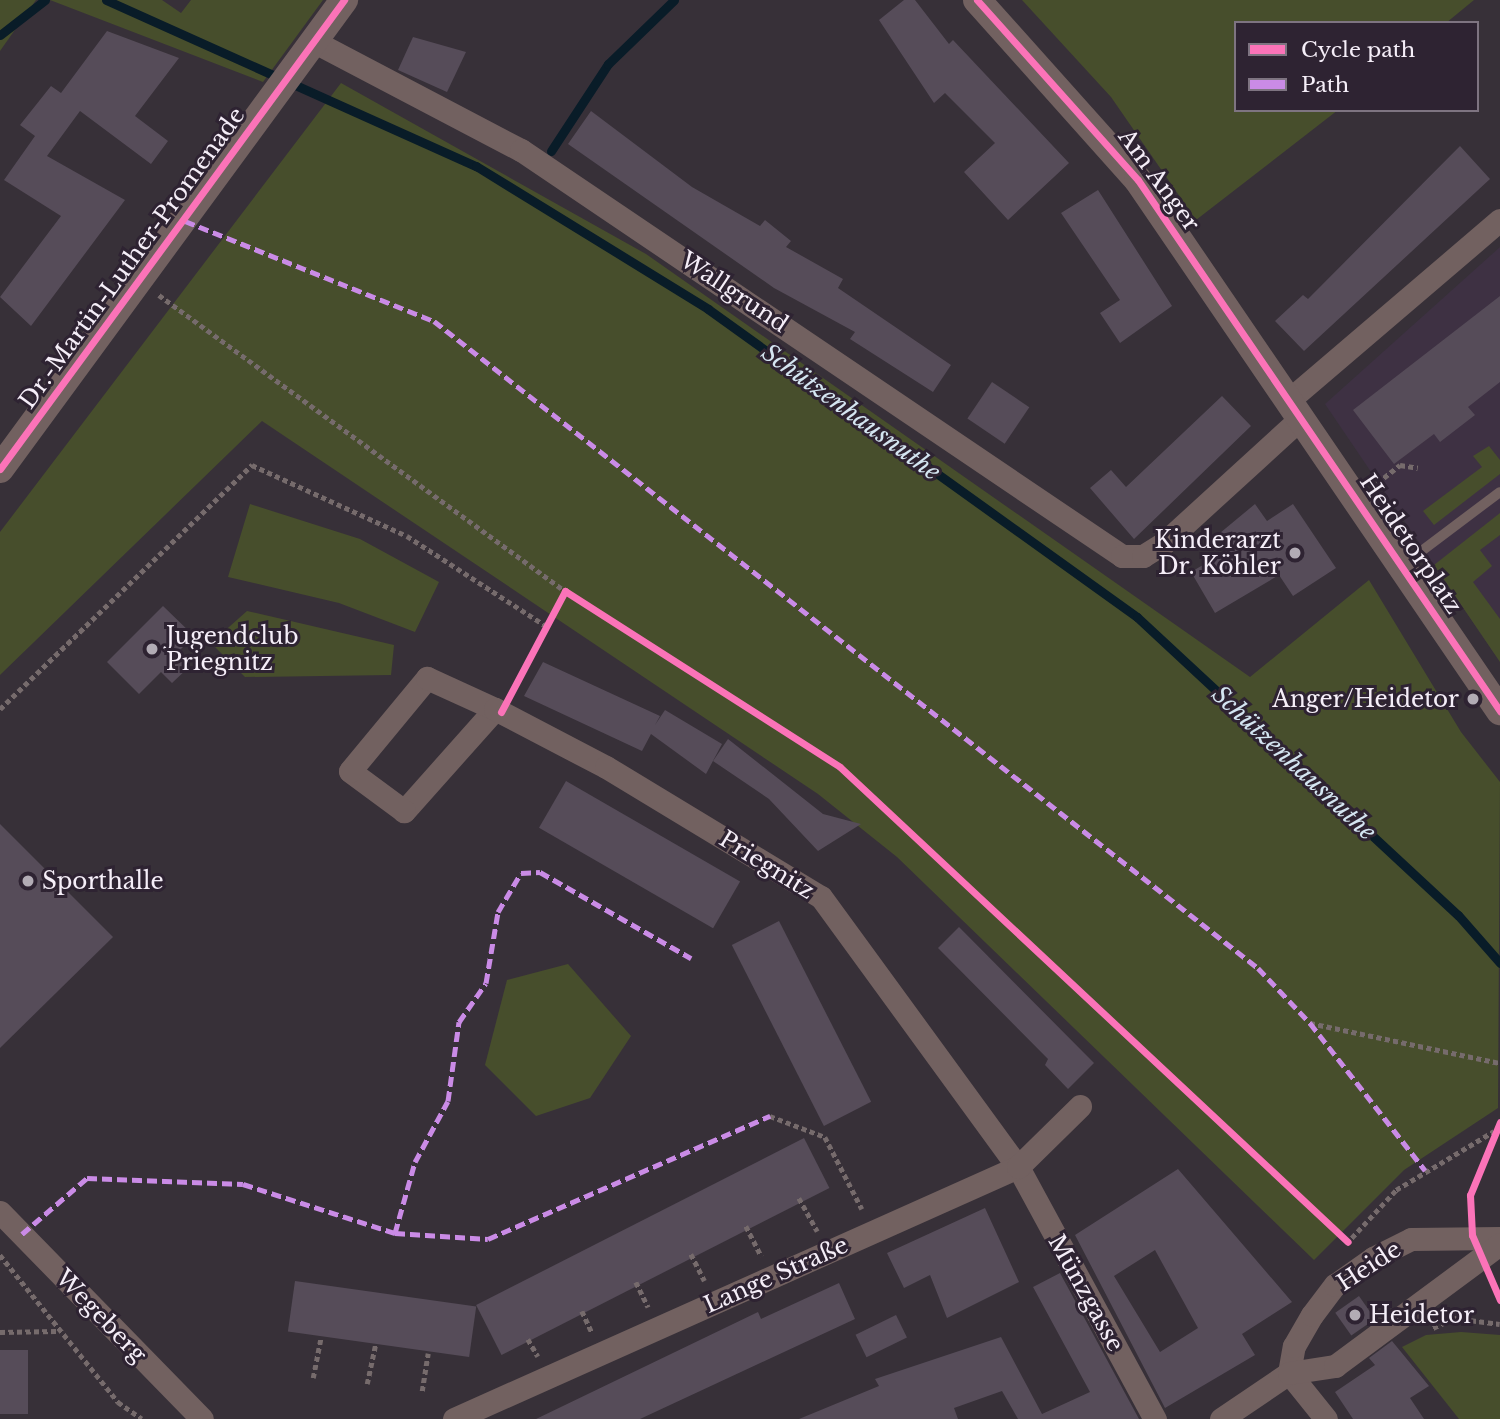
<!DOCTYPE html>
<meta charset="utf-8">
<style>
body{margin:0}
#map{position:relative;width:1500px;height:1419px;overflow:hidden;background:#373038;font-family:"Libre Baskerville",serif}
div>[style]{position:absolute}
.built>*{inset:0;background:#3e3143}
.green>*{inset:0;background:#474e2c}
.stream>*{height:9px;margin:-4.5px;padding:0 4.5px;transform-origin:4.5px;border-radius:4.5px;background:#091c28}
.building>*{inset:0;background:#564c59;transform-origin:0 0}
.path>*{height:4.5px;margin-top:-2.25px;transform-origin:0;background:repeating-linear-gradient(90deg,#766b6c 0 5px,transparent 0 8.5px)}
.service>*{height:10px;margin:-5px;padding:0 5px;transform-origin:5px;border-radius:5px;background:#726160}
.minor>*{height:23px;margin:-11.5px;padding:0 11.5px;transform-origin:11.5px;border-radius:11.5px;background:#726160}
.tertiary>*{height:28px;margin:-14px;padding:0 14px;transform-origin:14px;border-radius:14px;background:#726160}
.quiet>*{height:5px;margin-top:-2.5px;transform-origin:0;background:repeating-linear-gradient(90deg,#ca8be6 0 10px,transparent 0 15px)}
.cycleway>*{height:7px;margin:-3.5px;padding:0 3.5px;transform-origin:3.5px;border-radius:3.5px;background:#fb73b8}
.dots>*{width:19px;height:19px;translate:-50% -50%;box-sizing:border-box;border:4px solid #2e2332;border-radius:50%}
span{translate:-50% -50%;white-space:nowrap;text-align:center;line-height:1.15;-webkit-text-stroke:6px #2e2332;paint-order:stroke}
.street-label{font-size:23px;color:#f5eef8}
.poi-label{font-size:23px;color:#f5eef8}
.right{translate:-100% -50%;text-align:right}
.left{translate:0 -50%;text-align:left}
.water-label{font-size:24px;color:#d4e5f1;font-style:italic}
.legend{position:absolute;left:1234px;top:21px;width:245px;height:91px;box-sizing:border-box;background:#2e2332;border:2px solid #7e7481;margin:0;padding:9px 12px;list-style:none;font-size:21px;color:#f5eef8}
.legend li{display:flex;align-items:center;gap:14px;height:35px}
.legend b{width:35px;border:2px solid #7e7481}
</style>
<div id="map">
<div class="built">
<i style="clip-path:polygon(1500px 247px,1500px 662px,1325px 404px)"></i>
</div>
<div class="green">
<i style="clip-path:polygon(0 0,36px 0,0 51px)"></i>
<i style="clip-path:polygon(50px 0,162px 0,181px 13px,191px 0,323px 0,263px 82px)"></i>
<i style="clip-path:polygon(1022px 0,1474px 0,1446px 23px,1236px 23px,1236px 110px,1338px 110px,1196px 220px,1111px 97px)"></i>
<i style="clip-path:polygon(341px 83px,646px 254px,1250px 677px,1369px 580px,1461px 732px,1500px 782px,1498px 1108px,1404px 1170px,1314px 1260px,897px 857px,818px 794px,262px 421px,0 675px,0 532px)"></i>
<i style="clip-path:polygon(1489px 446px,1500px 460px,1500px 474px,1434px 525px,1423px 511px,1482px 467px,1473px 456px)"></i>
<i style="clip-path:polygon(250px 504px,360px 539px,439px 582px,415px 632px,339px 603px,228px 577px)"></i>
<i style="clip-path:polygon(1500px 513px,1500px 535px,1480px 550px,1492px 566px,1473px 582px,1500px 619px,1500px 662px,1434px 565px)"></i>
<i style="clip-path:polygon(247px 611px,394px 645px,391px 675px,245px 677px,211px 643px)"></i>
<i style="clip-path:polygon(568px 964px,631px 1036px,590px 1098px,536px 1116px,485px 1065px,507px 980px)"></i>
<i style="clip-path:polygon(1461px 1332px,1500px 1335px,1500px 1419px,1459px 1419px,1402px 1347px,1426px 1335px)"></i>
</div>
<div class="stream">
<i style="left:106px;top:0;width:406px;rotate:24.2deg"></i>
<i style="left:476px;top:166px;width:273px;rotate:31.6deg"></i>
<i style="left:708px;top:309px;width:528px;rotate:35.68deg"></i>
<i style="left:1137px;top:617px;width:438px;rotate:42.9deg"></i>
<i style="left:1458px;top:915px;width:64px;rotate:48.8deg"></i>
<i style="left:0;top:35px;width:57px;rotate:-37.9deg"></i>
<i style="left:551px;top:151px;width:104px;rotate:-56.8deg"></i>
<i style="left:608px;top:64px;width:92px;rotate:-44.1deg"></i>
</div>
<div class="building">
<i style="clip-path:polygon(904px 0,915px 0,949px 44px,953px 40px,1069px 163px,1008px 220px,964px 172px,995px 143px,945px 93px,934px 103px,879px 20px)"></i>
<i style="clip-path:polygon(107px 31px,179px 58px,135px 116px,168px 141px,151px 164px,80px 111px,47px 156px,125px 200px,31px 326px,0 297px,61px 216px,4px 180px,35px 136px,20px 125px,51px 86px,61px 93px)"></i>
<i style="clip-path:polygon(413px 37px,466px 52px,447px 92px,398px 70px)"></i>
<i style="clip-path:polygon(591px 111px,692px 187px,760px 226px,765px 220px,791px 241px,786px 247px,843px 279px,838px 288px,951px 365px,933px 392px,850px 339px,855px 332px,774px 288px,568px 144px)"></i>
<i style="clip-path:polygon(1460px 146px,1490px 179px,1304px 351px,1275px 321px,1303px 295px,1308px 299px)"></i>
<i style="clip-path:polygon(1098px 190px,1172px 306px,1120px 343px,1100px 313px,1120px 300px,1061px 213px)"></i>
<i style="clip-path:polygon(1500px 296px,1500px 382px,1468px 407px,1475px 415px,1440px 442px,1434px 434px,1394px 464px,1353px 410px)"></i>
<i style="left:992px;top:382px;width:45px;height:44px;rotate:34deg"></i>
<i style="clip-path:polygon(1222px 396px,1251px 426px,1134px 539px,1090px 488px,1111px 470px,1126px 487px)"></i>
<i style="clip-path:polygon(1255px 504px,1267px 521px,1293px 504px,1336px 568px,1293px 596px,1279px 575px,1215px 613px,1191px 572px,1230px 549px,1220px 533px)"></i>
<i style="clip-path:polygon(163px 606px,194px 636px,175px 655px,188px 668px,172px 683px,161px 672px,139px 694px,107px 662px)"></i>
<i style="clip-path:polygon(543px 662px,660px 716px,655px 725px,665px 710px,722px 744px,706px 774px,651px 734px,642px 751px,524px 696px)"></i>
<i style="clip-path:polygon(728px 739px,823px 814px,861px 824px,818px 851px,769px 799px,713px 761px)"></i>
<i style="left:566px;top:781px;width:201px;height:54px;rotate:30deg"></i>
<i style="clip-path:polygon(0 824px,113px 937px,0 1048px)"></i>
<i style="left:779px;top:921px;width:203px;height:53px;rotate:63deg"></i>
<i style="clip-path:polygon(959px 927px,1094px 1063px,1068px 1089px,1045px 1065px,1048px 1059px,938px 948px)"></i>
<i style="left:804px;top:1138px;width:56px;height:368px;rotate:63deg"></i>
<i style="clip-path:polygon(evenodd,1178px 1169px,1292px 1302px,1242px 1334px,1255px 1355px,1165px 1408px,1075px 1235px,1178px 1169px,1155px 1250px,1198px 1328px,1160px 1352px,1114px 1276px,1155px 1250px)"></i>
<i style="clip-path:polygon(985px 1208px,1019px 1282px,947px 1318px,930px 1275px,904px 1288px,887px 1253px)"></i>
<i style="clip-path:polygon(1060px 1273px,1139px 1419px,1018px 1419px,1002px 1391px,954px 1408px,958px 1419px,799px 1419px,879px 1386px,875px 1379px,1001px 1337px,1042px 1414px,1090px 1392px,1033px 1287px)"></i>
<i style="left:295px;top:1281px;width:183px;height:51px;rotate:8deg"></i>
<i style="clip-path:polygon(839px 1283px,855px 1319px,640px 1419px,536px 1419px,758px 1312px,761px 1319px)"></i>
<i style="left:1359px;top:1296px;width:28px;height:29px;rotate:55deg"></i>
<i style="left:896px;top:1315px;width:25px;height:45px;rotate:64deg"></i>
<i style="clip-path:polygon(1392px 1341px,1429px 1386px,1410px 1398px,1424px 1419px,1353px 1419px,1335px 1392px,1375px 1365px,1369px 1358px)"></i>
<i style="left:0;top:1350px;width:28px;height:64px"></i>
</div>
<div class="path">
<i style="left:159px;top:295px;width:502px;rotate:36.09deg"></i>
<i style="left:1377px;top:483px;width:29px;rotate:-38deg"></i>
<i style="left:1400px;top:465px;width:18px;rotate:9deg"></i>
<i style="left:0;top:709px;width:351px;rotate:-44.1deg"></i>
<i style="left:252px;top:465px;width:170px;rotate:24.6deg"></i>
<i style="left:407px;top:536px;width:166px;rotate:32.9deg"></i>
<i style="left:1310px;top:1023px;width:194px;rotate:11.9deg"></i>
<i style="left:770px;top:1116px;width:59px;rotate:20.9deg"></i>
<i style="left:825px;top:1137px;width:81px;rotate:62.8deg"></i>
<i style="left:799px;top:1198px;width:38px;rotate:61deg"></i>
<i style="left:746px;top:1226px;width:34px;rotate:63deg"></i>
<i style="left:1346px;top:1244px;width:74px;rotate:-47.2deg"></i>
<i style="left:1396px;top:1190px;width:114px;rotate:-31deg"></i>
<i style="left:691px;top:1254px;width:30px;rotate:63deg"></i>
<i style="left:0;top:1255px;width:189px;rotate:51.2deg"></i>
<i style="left:118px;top:1402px;width:29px;rotate:35deg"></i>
<i style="left:636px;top:1282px;width:28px;rotate:64deg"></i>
<i style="left:582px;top:1311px;width:23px;rotate:65deg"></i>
<i style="left:1433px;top:1328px;width:23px;rotate:-25deg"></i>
<i style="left:1454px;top:1318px;width:46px;rotate:7.4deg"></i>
<i style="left:0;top:1332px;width:57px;rotate:-1deg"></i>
<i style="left:528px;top:1339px;width:20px;rotate:60deg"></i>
<i style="left:313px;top:1378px;width:42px;rotate:-79deg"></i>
<i style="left:367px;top:1384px;width:40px;rotate:-78deg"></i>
<i style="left:422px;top:1391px;width:38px;rotate:-81deg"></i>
</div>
<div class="service">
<i style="left:1403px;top:565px;width:121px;rotate:-37deg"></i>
</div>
<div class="minor">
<i style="left:313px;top:41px;width:235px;rotate:27.7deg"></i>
<i style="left:521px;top:150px;width:725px;rotate:34.04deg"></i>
<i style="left:1122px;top:556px;width:21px"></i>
<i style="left:1143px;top:556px;width:25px;rotate:-32deg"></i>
<i style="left:1164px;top:543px;width:185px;rotate:-42.4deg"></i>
<i style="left:1289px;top:400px;width:277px;rotate:-40.5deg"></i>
<i style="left:495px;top:709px;width:137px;rotate:131.7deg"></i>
<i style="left:404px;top:811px;width:67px;rotate:-143.5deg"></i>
<i style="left:350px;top:771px;width:121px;rotate:-50.4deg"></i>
<i style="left:427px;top:678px;width:75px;rotate:24.5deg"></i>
<i style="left:495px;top:709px;width:125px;rotate:27.6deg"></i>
<i style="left:606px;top:767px;width:251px;rotate:31.2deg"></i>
<i style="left:821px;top:897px;width:334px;rotate:53.9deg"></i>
<i style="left:1018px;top:1167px;width:287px;rotate:61.5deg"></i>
<i style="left:0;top:1212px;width:289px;rotate:45.7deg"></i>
<i style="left:1289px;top:1373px;width:27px;rotate:-80deg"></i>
<i style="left:1294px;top:1346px;width:36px;rotate:-60deg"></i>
<i style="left:1312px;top:1315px;width:38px;rotate:-53deg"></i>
<i style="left:1335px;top:1285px;width:47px;rotate:-35.4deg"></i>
<i style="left:1373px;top:1258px;width:42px;rotate:-26.6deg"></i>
<i style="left:1411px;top:1239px;width:89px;rotate:-0.6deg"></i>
<i style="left:1289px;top:1373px;width:59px;rotate:51.2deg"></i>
<i style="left:454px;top:1419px;width:618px;rotate:-24.08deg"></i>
<i style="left:1018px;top:1167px;width:87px;rotate:-44.5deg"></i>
<i style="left:1221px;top:1419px;width:82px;rotate:-34.1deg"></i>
<i style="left:1289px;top:1373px;width:47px;rotate:-8.7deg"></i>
<i style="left:1335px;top:1366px;width:205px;rotate:-36.5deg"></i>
</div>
<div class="tertiary">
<i style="left:977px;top:0;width:241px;rotate:48.2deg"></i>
<i style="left:1138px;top:180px;width:643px;rotate:55.72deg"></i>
<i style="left:0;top:469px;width:582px;rotate:-53.74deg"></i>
</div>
<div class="quiet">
<i style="left:185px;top:221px;width:268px;rotate:21.9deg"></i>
<i style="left:434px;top:321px;width:1048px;rotate:38.14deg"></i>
<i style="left:1258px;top:968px;width:76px;rotate:46.6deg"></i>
<i style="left:1310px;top:1023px;width:187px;rotate:52deg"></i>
<i style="left:395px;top:1233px;width:74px;rotate:-74.3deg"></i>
<i style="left:415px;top:1162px;width:69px;rotate:-61.6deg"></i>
<i style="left:448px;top:1101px;width:80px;rotate:-82.1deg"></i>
<i style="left:459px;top:1022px;width:47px;rotate:-55.3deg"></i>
<i style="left:486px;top:983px;width:72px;rotate:-80.4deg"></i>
<i style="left:498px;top:912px;width:45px;rotate:-59.5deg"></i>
<i style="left:521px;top:873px;width:19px;rotate:-3deg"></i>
<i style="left:540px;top:872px;width:174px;rotate:29.7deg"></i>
<i style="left:22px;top:1234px;width:86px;rotate:-40.7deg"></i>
<i style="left:87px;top:1178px;width:156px;rotate:2.2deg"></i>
<i style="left:243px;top:1184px;width:160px;rotate:17.9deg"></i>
<i style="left:395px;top:1233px;width:93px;rotate:3.7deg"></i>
<i style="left:488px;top:1239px;width:308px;rotate:-23.6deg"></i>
</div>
<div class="cycleway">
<i style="left:977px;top:0;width:241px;rotate:48.2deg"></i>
<i style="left:1138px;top:180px;width:643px;rotate:55.72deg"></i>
<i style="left:0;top:469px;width:582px;rotate:-53.74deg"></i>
<i style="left:501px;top:712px;width:137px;rotate:-62.1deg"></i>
<i style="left:565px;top:591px;width:326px;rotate:32.6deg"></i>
<i style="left:840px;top:767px;width:695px;rotate:43.08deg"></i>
<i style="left:1500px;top:1122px;width:79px;rotate:112.3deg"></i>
<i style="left:1470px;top:1195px;width:40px;rotate:87.1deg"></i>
<i style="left:1472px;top:1235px;width:71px;rotate:66.7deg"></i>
</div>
<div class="dots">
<i style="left:1295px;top:553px;background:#b2acb5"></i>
<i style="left:152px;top:649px;background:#b2acb5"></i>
<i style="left:1473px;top:699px;background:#b2acb5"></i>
<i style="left:28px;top:881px;background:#b2acb5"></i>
<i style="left:1355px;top:1315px;background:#b2acb5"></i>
</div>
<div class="street-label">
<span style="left:1159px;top:180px;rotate:54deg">Am Anger</span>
<span style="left:132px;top:258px;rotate:-54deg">Dr.-Martin-Luther-Promenade</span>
<span style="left:734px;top:292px;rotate:34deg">Wallgrund</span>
<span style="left:1411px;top:544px;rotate:56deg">Heidetorplatz</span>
<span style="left:767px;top:865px;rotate:32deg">Priegnitz</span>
<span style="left:1369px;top:1266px;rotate:-33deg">Heide</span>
<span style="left:776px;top:1275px;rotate:-24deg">Lange Straße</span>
<span style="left:1086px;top:1293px;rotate:61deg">Münzgasse</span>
<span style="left:101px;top:1316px;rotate:46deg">Wegeberg</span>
</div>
<div class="poi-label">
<span class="right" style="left:1281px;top:553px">Kinderarzt<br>Dr. Köhler</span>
<span class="left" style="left:166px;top:649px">Jugendclub<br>Priegnitz</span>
<span class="right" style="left:1459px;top:699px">Anger/Heidetor</span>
<span class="left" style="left:42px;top:881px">Sporthalle</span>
<span class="left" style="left:1369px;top:1315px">Heidetor</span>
</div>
<div class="water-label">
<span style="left:851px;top:412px;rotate:36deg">Schützenhausnuthe</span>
<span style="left:1294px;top:763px;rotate:43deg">Schützenhausnuthe</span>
</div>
<ul class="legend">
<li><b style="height:9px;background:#fb73b8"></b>Cycle path</li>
<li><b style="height:9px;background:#ca8be6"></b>Path</li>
</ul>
</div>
